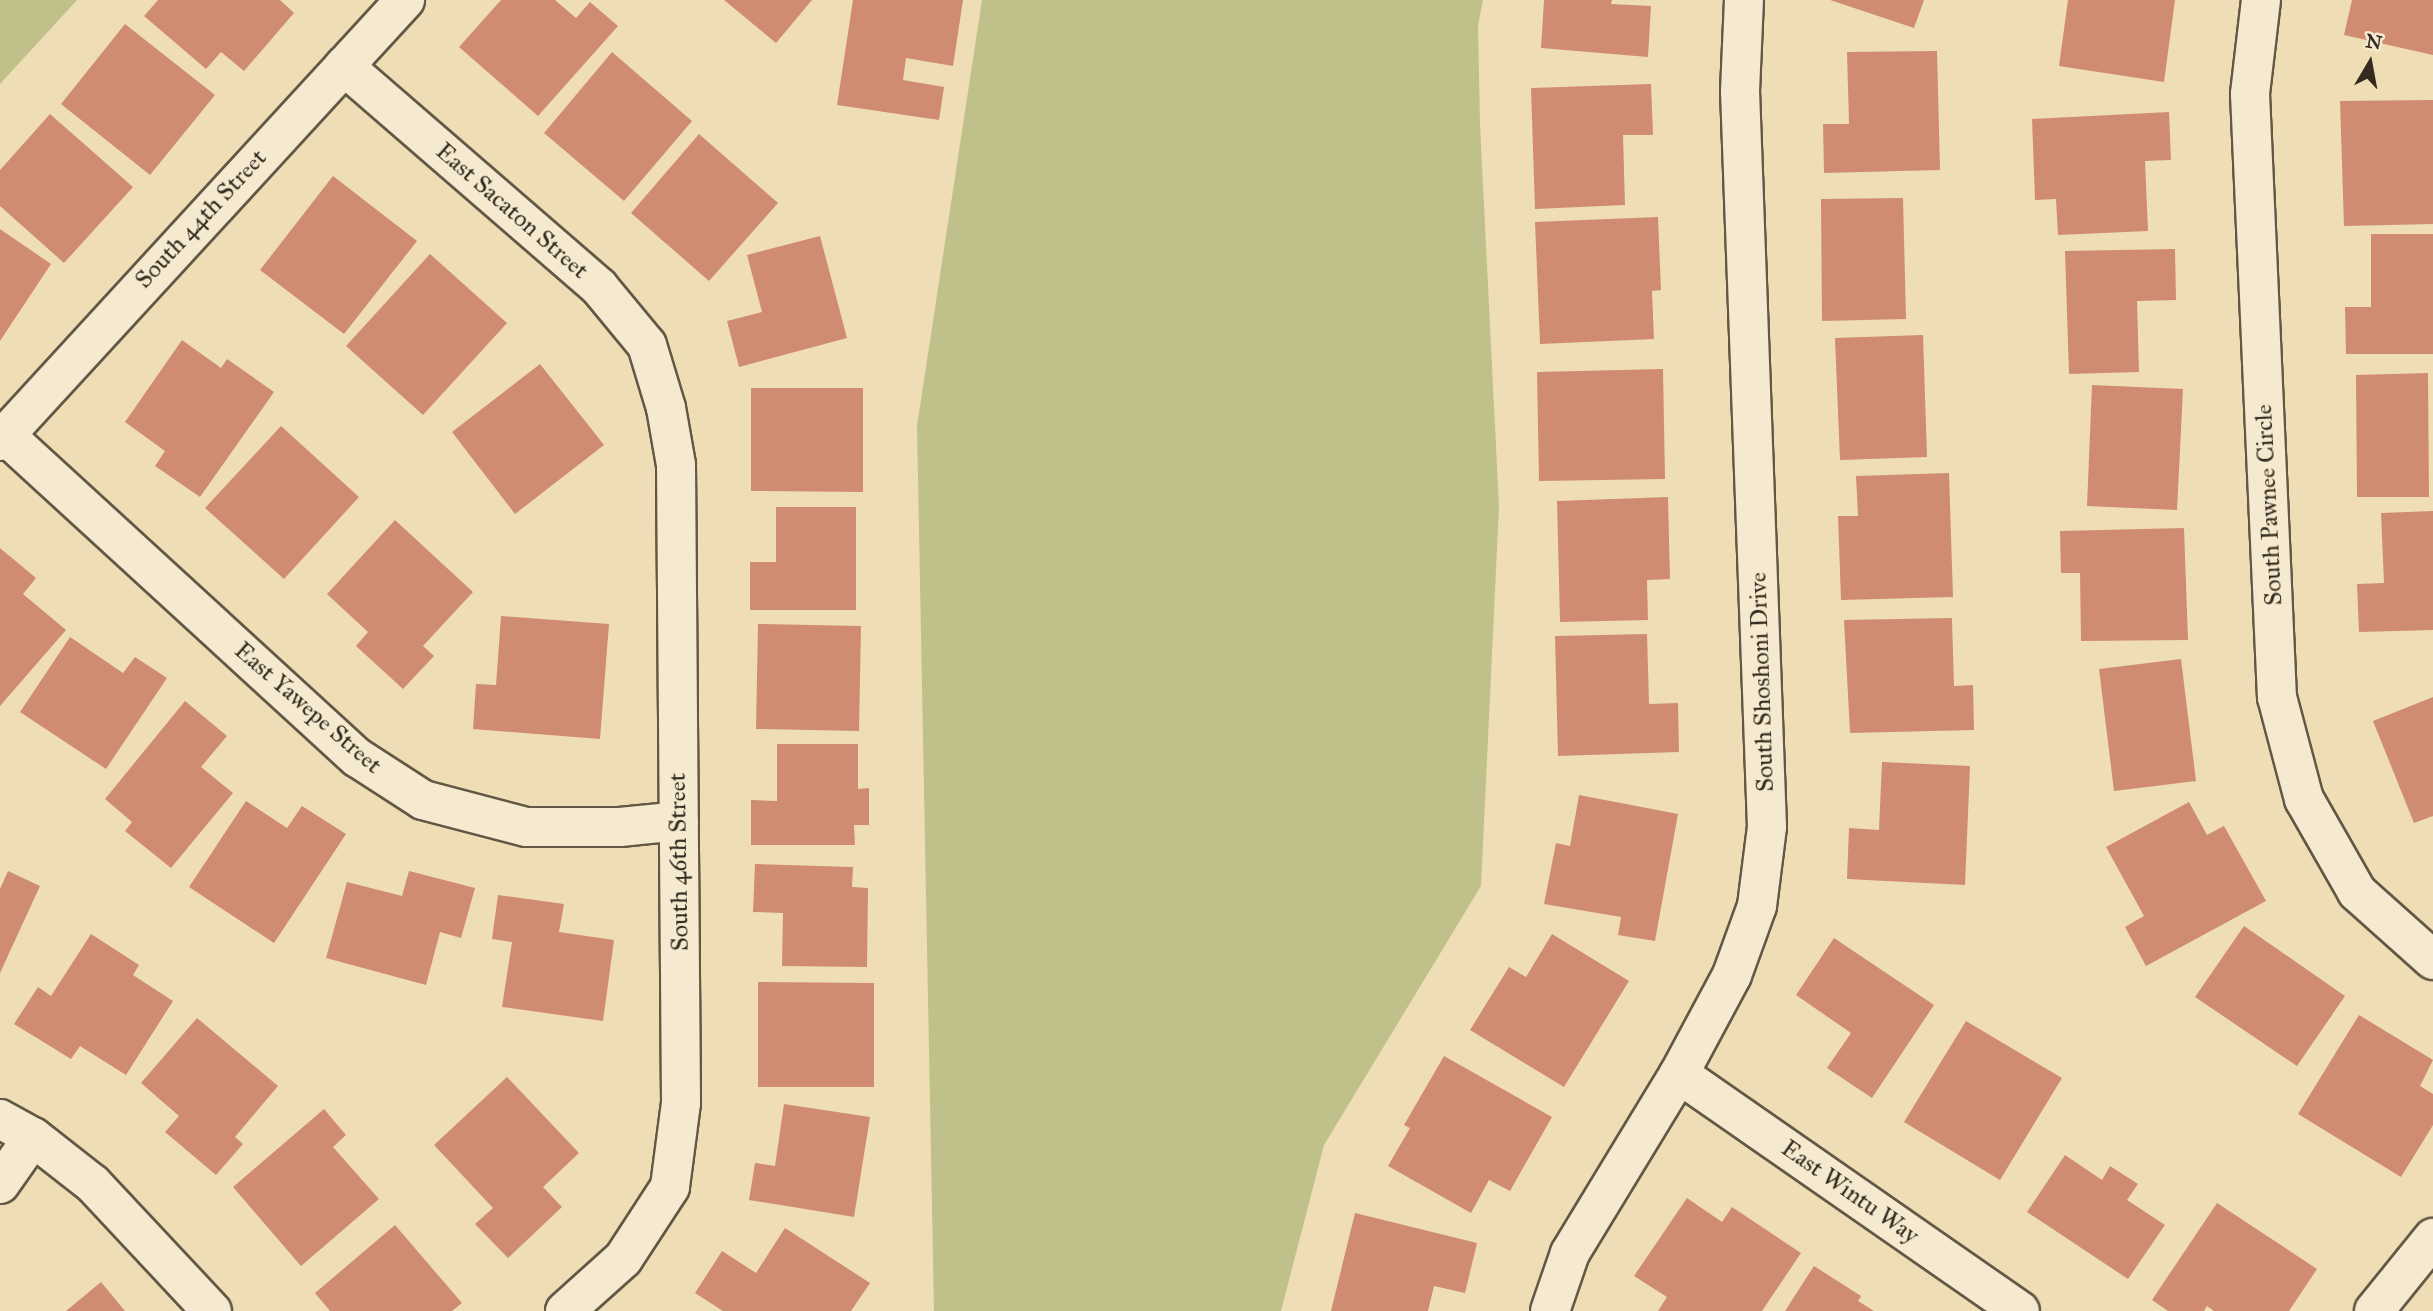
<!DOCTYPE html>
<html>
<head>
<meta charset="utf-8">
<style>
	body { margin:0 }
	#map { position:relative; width:2433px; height:1311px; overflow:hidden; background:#efdeb5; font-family:"IM FELL Great Primer",serif }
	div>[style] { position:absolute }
	.green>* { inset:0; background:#bfc08a }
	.building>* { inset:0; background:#cf8c71 }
	.roads { filter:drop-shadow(2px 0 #625845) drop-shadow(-2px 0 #625845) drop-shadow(0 2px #625845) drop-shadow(0 -2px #625845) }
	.street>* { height:38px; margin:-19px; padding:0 19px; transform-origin:19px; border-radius:19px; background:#f5eacf }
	span { translate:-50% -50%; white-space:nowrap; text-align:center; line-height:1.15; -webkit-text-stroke:5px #f5eacf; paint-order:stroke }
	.street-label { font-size:24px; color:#332b20 }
	.north { position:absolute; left:2335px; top:28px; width:70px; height:70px; -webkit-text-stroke:5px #f5eacf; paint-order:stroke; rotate:10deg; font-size:19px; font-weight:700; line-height:28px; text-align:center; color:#332b20 }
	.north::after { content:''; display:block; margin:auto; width:24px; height:32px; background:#332b20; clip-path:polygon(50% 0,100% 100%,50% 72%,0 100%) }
</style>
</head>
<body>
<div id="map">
	<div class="green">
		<i style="clip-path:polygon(0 0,77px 0,0 84px)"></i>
		<i style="clip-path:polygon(982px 0,1483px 0,1478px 25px,1480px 125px,1499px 506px,1481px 886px,1324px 1145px,1281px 1311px,934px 1311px,917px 426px)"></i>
	</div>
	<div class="building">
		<i style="clip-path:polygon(158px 0,280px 0,294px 13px,244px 71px,221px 52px,206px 69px,144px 16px)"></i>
		<i style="clip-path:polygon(501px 0,555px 0,576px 18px,590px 2px,618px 26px,538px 116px,459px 47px)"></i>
		<i style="clip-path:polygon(724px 0,812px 0,776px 43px)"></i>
		<i style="clip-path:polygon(853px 0,963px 0,953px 66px,906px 58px,903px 80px,944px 87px,939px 120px,837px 105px)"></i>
		<i style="clip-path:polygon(1544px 0,1612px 0,1611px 4px,1651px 6px,1648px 57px,1541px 48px)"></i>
		<i style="clip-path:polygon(1830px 0,1924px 0,1914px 28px)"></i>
		<i style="clip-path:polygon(2068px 0,2175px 0,2164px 82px,2059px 66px)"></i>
		<i style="clip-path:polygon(2352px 0,2433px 0,2433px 55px,2344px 35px)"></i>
		<i style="clip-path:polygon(125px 24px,215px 95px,150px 175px,61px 104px)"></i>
		<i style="clip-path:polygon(1937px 51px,1940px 170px,1824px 173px,1823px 124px,1849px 124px,1847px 52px)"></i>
		<i style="clip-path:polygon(612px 52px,692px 121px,624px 201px,544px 133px)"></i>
		<i style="clip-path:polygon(1651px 84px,1653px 135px,1623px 135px,1625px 205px,1535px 209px,1531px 88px)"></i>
		<i style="clip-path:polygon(2433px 100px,2433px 224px,2344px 226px,2340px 101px)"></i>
		<i style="clip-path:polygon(2169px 112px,2171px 160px,2145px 161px,2148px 231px,2058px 235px,2056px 199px,2035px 200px,2032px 119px)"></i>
		<i style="clip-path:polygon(50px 114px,133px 187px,64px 263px,0 206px,0 170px)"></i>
		<i style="clip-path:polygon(699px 134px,778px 203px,709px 281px,631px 213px)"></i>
		<i style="clip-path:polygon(333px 176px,417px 241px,344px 334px,260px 270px)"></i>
		<i style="clip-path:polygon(1903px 198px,1906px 319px,1822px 321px,1821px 199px)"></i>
		<i style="clip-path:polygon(1658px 217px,1661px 290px,1652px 291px,1654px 339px,1540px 344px,1535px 222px)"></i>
		<i style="clip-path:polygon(0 229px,51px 264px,0 341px)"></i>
		<i style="clip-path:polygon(2371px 234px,2433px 234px,2433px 354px,2346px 354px,2345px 307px,2371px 307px)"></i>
		<i style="clip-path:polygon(820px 236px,847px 338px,739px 367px,727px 321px,762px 312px,747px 255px)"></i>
		<i style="clip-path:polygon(2175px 249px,2176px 300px,2137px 301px,2139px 372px,2069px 374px,2065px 251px)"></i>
		<i style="clip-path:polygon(430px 254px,507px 323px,423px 415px,346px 346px)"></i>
		<i style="clip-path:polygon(1923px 335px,1927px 457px,1840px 460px,1835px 338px)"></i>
		<i style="clip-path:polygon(182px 340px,221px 368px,227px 359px,274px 392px,200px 497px,155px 466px,165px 451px,125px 422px)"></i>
		<i style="clip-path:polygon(540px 364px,604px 445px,515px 514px,452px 432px)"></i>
		<i style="clip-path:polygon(1663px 369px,1665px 479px,1539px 481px,1537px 372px)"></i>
		<i style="clip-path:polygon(2428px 373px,2429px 497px,2357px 497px,2356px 375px)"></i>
		<i style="clip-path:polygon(2092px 385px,2183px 389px,2177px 510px,2087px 506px)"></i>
		<i style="clip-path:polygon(751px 388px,863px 388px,863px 492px,751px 491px)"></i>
		<i style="clip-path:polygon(281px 426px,359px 497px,284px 579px,205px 508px)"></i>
		<i style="clip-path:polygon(1949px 473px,1953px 597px,1841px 600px,1838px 516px,1858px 516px,1856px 476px)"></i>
		<i style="clip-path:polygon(1668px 497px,1670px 579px,1647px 580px,1648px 620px,1560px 622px,1557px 501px)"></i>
		<i style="clip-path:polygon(776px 507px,856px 507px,856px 610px,750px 610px,750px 562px,776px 562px)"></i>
		<i style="clip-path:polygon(2433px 511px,2433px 630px,2359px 632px,2357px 584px,2384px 583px,2381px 513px)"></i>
		<i style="clip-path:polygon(395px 520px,473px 592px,423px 646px,434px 656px,403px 689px,356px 646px,368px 632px,327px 594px)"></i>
		<i style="clip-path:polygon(2184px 528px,2188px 640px,2081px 641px,2080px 573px,2061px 573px,2060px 531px)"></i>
		<i style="clip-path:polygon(0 548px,36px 578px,23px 594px,66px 630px,0 706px)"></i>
		<i style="clip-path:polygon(501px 616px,609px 624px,600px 739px,473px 729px,476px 684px,496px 685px)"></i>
		<i style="clip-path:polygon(1952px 618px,1954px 686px,1973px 685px,1974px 730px,1850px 733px,1844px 620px)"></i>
		<i style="clip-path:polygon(758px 624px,861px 626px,859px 731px,756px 729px)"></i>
		<i style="clip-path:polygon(1647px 634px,1649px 704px,1678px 703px,1679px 752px,1558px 756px,1555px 636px)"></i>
		<i style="clip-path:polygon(70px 637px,123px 673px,135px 657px,167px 678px,106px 769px,20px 712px)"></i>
		<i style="clip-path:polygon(2181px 659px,2196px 781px,2114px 791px,2099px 669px)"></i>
		<i style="clip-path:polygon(2433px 697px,2433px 816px,2414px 823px,2373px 721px)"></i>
		<i style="clip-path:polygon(185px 701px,227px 736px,201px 767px,233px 793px,171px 868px,125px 831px,132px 822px,105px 799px)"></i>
		<i style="clip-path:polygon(777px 744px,858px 744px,858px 789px,869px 788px,869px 825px,854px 825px,855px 845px,751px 845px,751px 800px,777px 801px)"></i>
		<i style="clip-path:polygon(1882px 762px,1970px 766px,1965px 885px,1847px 879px,1849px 828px,1879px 830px)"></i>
		<i style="clip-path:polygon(1579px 795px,1678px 814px,1655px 941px,1618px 935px,1621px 917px,1544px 904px,1556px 843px,1570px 846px)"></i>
		<i style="clip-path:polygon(246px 801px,287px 828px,302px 806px,346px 834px,274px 943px,189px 887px)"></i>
		<i style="clip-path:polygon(2189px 802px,2207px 835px,2224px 826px,2266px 901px,2146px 966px,2125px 927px,2144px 916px,2106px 847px)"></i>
		<i style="clip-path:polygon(755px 864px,853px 867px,852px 887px,868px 888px,867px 967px,782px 966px,783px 913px,753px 912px)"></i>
		<i style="clip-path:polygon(8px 871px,40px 886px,0 973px,0 889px)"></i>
		<i style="clip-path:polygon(409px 871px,475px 888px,461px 938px,440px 932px,426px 985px,326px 958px,347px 882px,402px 896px)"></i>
		<i style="clip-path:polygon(498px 895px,564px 904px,559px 932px,614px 940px,603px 1021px,502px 1007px,512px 942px,492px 939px)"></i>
		<i style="clip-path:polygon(2244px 926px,2345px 996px,2297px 1066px,2195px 997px)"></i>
		<i style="clip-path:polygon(91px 934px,139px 965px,133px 975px,173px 1001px,126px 1075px,80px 1046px,71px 1059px,14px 1024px,38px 987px,51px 996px)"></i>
		<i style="clip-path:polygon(1552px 934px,1629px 981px,1564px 1087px,1470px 1030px,1509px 967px,1526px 977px)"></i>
		<i style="clip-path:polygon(1834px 938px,1934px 1005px,1872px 1098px,1827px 1068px,1851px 1033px,1796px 995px)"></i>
		<i style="clip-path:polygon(758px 982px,874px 983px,874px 1087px,758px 1087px)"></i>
		<i style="clip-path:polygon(2359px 1015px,2433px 1060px,2420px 1086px,2433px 1094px,2433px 1125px,2401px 1177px,2298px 1114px)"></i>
		<i style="clip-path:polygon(197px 1018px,278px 1086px,235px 1137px,243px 1144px,216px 1175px,165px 1132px,179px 1116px,141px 1083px)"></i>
		<i style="clip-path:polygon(1966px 1021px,2062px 1078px,2000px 1180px,1904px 1122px)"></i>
		<i style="clip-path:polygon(1444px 1056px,1552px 1117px,1510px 1191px,1489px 1180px,1471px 1213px,1388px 1166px,1410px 1128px,1404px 1125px)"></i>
		<i style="clip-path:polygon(507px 1077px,579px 1153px,543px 1187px,562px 1207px,508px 1258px,475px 1224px,493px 1208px,434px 1145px)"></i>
		<i style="clip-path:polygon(784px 1104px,870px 1117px,854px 1217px,749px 1200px,755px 1163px,775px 1166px)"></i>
		<i style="clip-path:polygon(324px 1109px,346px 1135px,333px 1147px,379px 1199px,301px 1266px,233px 1187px)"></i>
		<i style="clip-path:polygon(2065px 1155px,2102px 1180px,2110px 1166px,2138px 1184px,2127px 1200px,2165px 1225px,2128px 1279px,2027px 1212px)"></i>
		<i style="clip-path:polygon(1687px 1198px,1722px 1222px,1732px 1207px,1801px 1253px,1762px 1311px,1658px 1311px,1667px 1297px,1634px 1276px)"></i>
		<i style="clip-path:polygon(2217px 1203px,2317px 1269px,2289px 1311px,2214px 1311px,2207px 1306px,2204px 1311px,2168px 1311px,2152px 1300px)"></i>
		<i style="clip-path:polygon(1355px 1213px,1477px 1243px,1465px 1293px,1434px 1286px,1428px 1311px,1331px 1311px)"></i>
		<i style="clip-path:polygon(395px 1225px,462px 1303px,452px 1311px,330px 1311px,315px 1293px)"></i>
		<i style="clip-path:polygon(785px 1228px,870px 1283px,851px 1311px,723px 1311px,695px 1293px,722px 1251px,756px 1273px)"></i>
		<i style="clip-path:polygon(1814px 1266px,1861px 1296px,1858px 1301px,1874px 1311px,1785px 1311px)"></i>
		<i style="clip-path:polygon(101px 1282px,125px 1311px,66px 1311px)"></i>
	</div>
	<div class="roads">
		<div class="street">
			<i style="left:2261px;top:0;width:95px;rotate:96.7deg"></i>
			<i style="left:2250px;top:94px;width:604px;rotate:87.44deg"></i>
			<i style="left:2277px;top:697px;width:106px;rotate:75.2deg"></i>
			<i style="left:2304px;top:799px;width:107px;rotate:60.3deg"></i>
			<i style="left:2357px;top:892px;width:102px;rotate:41.8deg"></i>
			<i style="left:344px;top:66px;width:337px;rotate:40.9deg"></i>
			<i style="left:599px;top:287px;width:75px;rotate:50.4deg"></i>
			<i style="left:647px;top:345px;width:66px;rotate:73.2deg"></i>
			<i style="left:666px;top:408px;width:58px;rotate:80deg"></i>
			<i style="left:676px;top:465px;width:638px;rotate:89.55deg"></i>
			<i style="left:681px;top:1103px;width:85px;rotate:97.5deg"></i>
			<i style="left:670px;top:1187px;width:86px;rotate:123.1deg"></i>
			<i style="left:623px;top:1259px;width:78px;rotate:138.1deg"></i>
			<i style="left:5px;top:435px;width:478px;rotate:42.5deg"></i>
			<i style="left:358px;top:758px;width:77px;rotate:32.9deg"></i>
			<i style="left:423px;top:800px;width:106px;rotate:14.7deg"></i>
			<i style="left:526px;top:827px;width:94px"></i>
			<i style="left:620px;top:827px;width:59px;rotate:-5.8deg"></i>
			<i style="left:0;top:441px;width:599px;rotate:-47.44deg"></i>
			<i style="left:1679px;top:1074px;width:415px;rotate:34.8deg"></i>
			<i style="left:0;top:1119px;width:38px;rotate:29deg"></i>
			<i style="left:33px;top:1137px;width:76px;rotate:38.1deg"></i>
			<i style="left:93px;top:1184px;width:174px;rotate:46.9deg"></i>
			<i style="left:0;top:1184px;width:57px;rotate:-54.9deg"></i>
			<i style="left:1550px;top:1311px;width:61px;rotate:-71deg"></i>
			<i style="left:1570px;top:1253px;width:210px;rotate:-58.7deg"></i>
			<i style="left:1679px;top:1074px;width:112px;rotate:-61.8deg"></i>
			<i style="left:1732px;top:975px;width:73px;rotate:-70.1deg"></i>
			<i style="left:1757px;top:906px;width:80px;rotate:-82.8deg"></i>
			<i style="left:1767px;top:827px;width:736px;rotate:-92.1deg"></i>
			<i style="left:1740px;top:91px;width:91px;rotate:-87.5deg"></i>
			<i style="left:2374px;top:1311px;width:94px;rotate:-51.1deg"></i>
		</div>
	</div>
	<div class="street-label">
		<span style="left:512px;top:211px;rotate:41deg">East Sacaton Street</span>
		<span style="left:201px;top:219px;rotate:-47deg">South 44th Street</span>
		<span style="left:2269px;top:505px;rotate:-93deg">South Pawnee Circle</span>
		<span style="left:1762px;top:682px;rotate:-92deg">South Shoshoni Drive</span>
		<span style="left:308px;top:708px;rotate:41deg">East Yawepe Street</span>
		<span style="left:679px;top:862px;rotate:-91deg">South 46th Street</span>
		<span style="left:1850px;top:1192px;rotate:35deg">East Wintu Way</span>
	</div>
	<div class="north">N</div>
</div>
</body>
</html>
